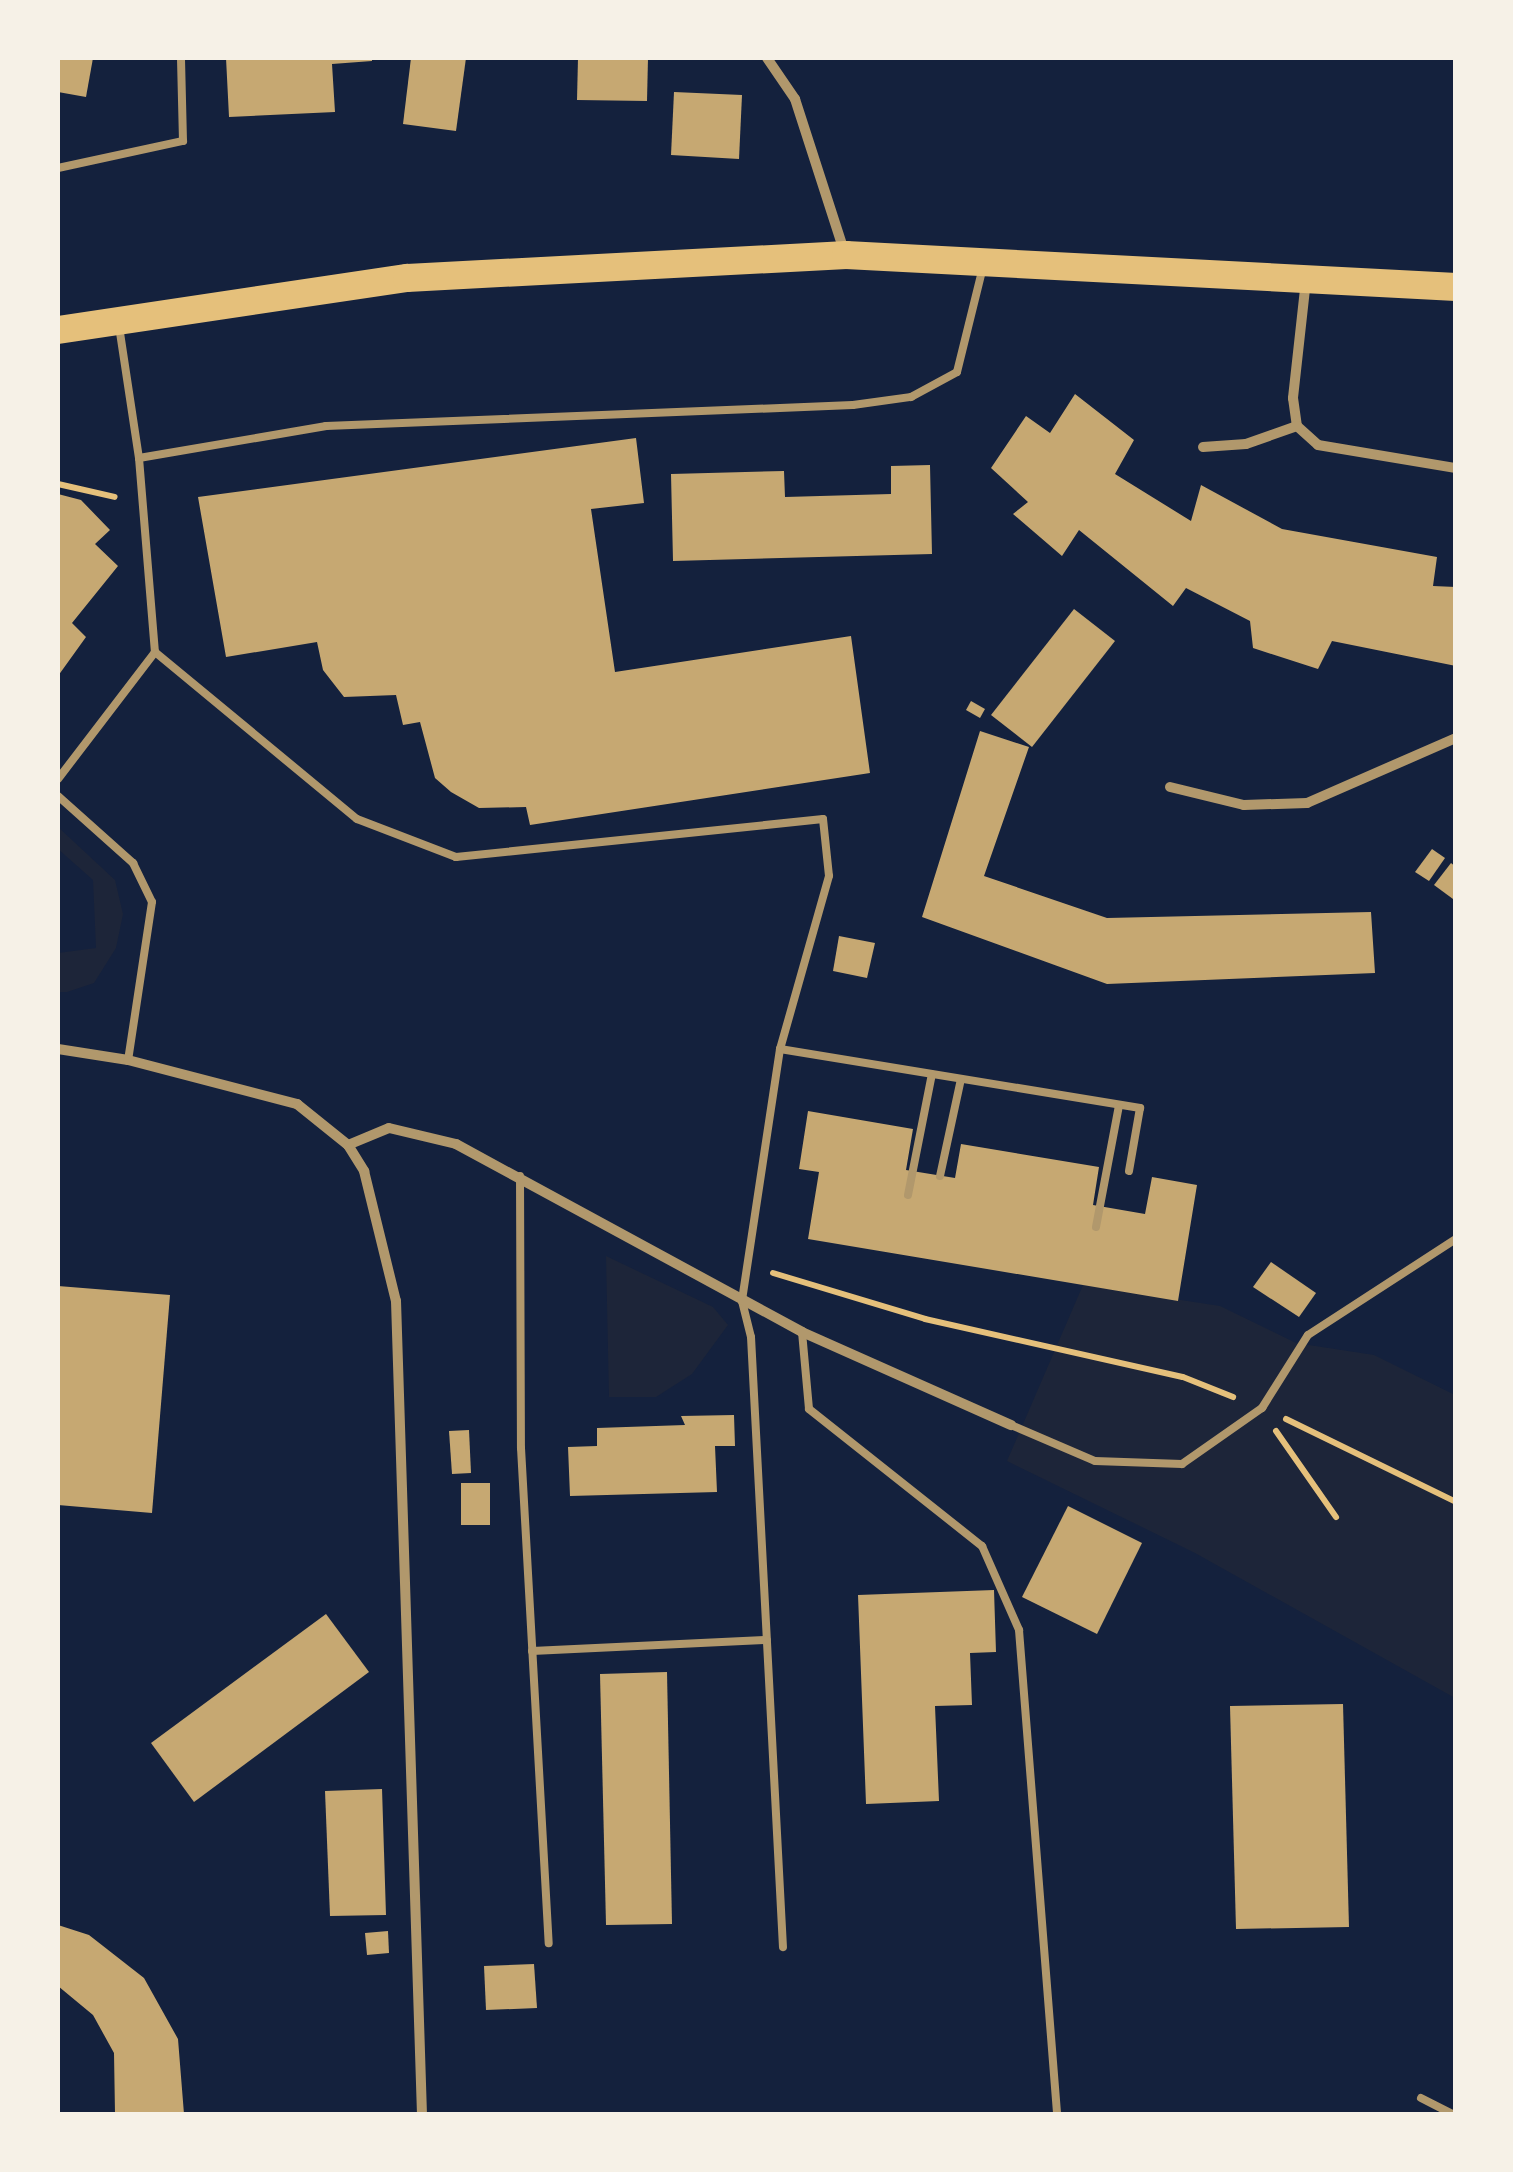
<!DOCTYPE html>
<html>
<head>
<meta charset="utf-8">
<style>
	body { margin:0 }
	#map { position:relative; width:1513px; height:2172px; overflow:hidden; background:#14213d; font-family:"Work Sans",sans-serif }
	div>[style] { position:absolute }
	.green>* { inset:0; background:#1d2539 }
	.building>* { inset:0; background:#c6a872 }
	.path>* { height:6px; margin:-3px; padding:0 3px; transform-origin:3px; border-radius:3px; background:#e5c07b }
	.service>* { height:8px; margin:-4px; padding:0 4px; transform-origin:4px; border-radius:4px; background:#b1986c }
	.minor>* { height:10px; margin:-5px; padding:0 5px; transform-origin:5px; border-radius:5px; background:#b1986c }
	.trunk>* { height:28px; margin:-14px; padding:0 14px; transform-origin:14px; border-radius:14px; background:#e5c07b }
	span { translate:-50% -50%; white-space:nowrap; text-align:center; line-height:1.15; -webkit-text-stroke:8px #f6f1e7; paint-order:stroke }
	.frame { position:absolute; inset:0; border:60px solid #f6f1e7; pointer-events:none }
</style>
</head>
<body>
<div id="map">
	<div class="green">
		<i style="clip-path:polygon(58px 827px,115px 880px,123px 914px,116px 948px,94px 983px,67px 992px,58px 992px,58px 953px,96px 948px,93px 880px,58px 849px)"></i>
		<i style="clip-path:polygon(606px 1256px,713px 1307px,728px 1325px,692px 1374px,656px 1397px,609px 1397px)"></i>
		<i style="clip-path:polygon(1083px 1285px,1220px 1306px,1296px 1343px,1374px 1355px,1455px 1395px,1455px 1698px,1195px 1553px,1007px 1461px)"></i>
	</div>
	<div class="building">
		<i style="clip-path:polygon(58px 58px,93px 58px,86px 97px,58px 92px)"></i>
		<i style="clip-path:polygon(226px 58px,372px 58px,372px 61px,332px 64px,335px 112px,229px 117px)"></i>
		<i style="clip-path:polygon(411px 58px,466px 58px,456px 131px,403px 124px)"></i>
		<i style="clip-path:polygon(578px 58px,648px 58px,647px 101px,577px 100px)"></i>
		<i style="clip-path:polygon(674px 92px,742px 95px,739px 159px,671px 155px)"></i>
		<i style="clip-path:polygon(1075px 394px,1134px 440px,1115px 474px,1191px 521px,1201px 485px,1282px 529px,1437px 557px,1433px 586px,1456px 587px,1456px 666px,1332px 641px,1318px 669px,1253px 648px,1250px 621px,1186px 588px,1173px 606px,1079px 530px,1062px 556px,1013px 514px,1028px 502px,991px 468px,1026px 416px,1050px 433px)"></i>
		<i style="clip-path:polygon(636px 438px,644px 503px,591px 509px,615px 672px,851px 636px,870px 773px,530px 825px,526px 807px,479px 808px,451px 792px,435px 778px,420px 722px,403px 725px,396px 695px,344px 697px,323px 670px,317px 642px,226px 657px,198px 497px)"></i>
		<i style="clip-path:polygon(930px 465px,932px 554px,673px 561px,671px 474px,784px 471px,785px 497px,891px 494px,891px 466px)"></i>
		<i style="clip-path:polygon(58px 494px,81px 500px,110px 530px,95px 544px,118px 566px,72px 623px,86px 637px,58px 676px)"></i>
		<i style="clip-path:polygon(1074px 609px,1115px 641px,1032px 747px,991px 715px)"></i>
		<i style="clip-path:polygon(971px 701px,985px 709px,980px 718px,966px 710px)"></i>
		<i style="clip-path:polygon(980px 731px,1029px 747px,984px 876px,1107px 918px,1371px 912px,1375px 973px,1107px 984px,922px 917px)"></i>
		<i style="clip-path:polygon(1432px 849px,1445px 858px,1429px 881px,1415px 872px)"></i>
		<i style="clip-path:polygon(1451px 863px,1456px 867px,1453px 899px,1434px 885px)"></i>
		<i style="clip-path:polygon(839px 936px,875px 943px,867px 978px,833px 971px)"></i>
		<i style="clip-path:polygon(808px 1111px,913px 1129px,906px 1170px,955px 1178px,961px 1144px,1099px 1167px,1093px 1205px,1145px 1214px,1152px 1177px,1197px 1185px,1178px 1301px,808px 1239px,819px 1172px,799px 1169px)"></i>
		<i style="clip-path:polygon(1271px 1262px,1316px 1293px,1299px 1317px,1253px 1287px)"></i>
		<i style="clip-path:polygon(58px 1286px,170px 1295px,152px 1513px,58px 1505px)"></i>
		<i style="clip-path:polygon(734px 1415px,735px 1446px,715px 1446px,717px 1492px,570px 1496px,568px 1447px,597px 1446px,597px 1428px,685px 1425px,681px 1416px)"></i>
		<i style="clip-path:polygon(469px 1430px,471px 1473px,452px 1474px,449px 1431px)"></i>
		<i style="clip-path:polygon(461px 1483px,490px 1483px,490px 1525px,461px 1525px)"></i>
		<i style="clip-path:polygon(1068px 1506px,1142px 1543px,1097px 1634px,1022px 1597px)"></i>
		<i style="clip-path:polygon(994px 1590px,996px 1652px,970px 1653px,972px 1705px,935px 1706px,939px 1801px,866px 1804px,858px 1595px)"></i>
		<i style="clip-path:polygon(326px 1614px,369px 1672px,194px 1802px,151px 1743px)"></i>
		<i style="clip-path:polygon(667px 1672px,672px 1924px,606px 1925px,600px 1674px)"></i>
		<i style="clip-path:polygon(1343px 1704px,1349px 1927px,1236px 1929px,1230px 1706px)"></i>
		<i style="clip-path:polygon(382px 1789px,386px 1915px,330px 1916px,325px 1791px)"></i>
		<i style="clip-path:polygon(58px 1925px,89px 1935px,144px 1978px,178px 2039px,184px 2114px,115px 2114px,114px 2053px,93px 2015px,58px 1986px)"></i>
		<i style="clip-path:polygon(388px 1931px,389px 1953px,367px 1955px,365px 1933px)"></i>
		<i style="clip-path:polygon(534px 1964px,537px 2008px,486px 2010px,484px 1966px)"></i>
	</div>
	<div class="path">
		<i style="left:58px;top:484px;width:58px;rotate:12.8deg"></i>
		<i style="left:773px;top:1273px;width:159px;rotate:16.8deg"></i>
		<i style="left:925px;top:1319px;width:264px;rotate:12.7deg"></i>
		<i style="left:1183px;top:1377px;width:54px;rotate:21.8deg"></i>
		<i style="left:1286px;top:1419px;width:189px;rotate:26deg"></i>
		<i style="left:1276px;top:1431px;width:105px;rotate:55.1deg"></i>
	</div>
	<div class="service">
		<i style="left:58px;top:168px;width:128px;rotate:-12.2deg"></i>
		<i style="left:183px;top:141px;width:83px;rotate:-91.4deg"></i>
		<i style="left:119px;top:326px;width:134px;rotate:81.4deg"></i>
		<i style="left:139px;top:458px;width:195px;rotate:85.3deg"></i>
		<i style="left:155px;top:652px;width:262px;rotate:39.6deg"></i>
		<i style="left:357px;top:819px;width:106px;rotate:21deg"></i>
		<i style="left:456px;top:857px;width:369px;rotate:-5.9deg"></i>
		<i style="left:823px;top:819px;width:57px;rotate:84deg"></i>
		<i style="left:829px;top:876px;width:180px;rotate:105.8deg"></i>
		<i style="left:780px;top:1049px;width:255px;rotate:98.6deg"></i>
		<i style="left:742px;top:1301px;width:37px;rotate:76deg"></i>
		<i style="left:751px;top:1337px;width:611px;rotate:87deg"></i>
		<i style="left:139px;top:458px;width:190px;rotate:-9.7deg"></i>
		<i style="left:326px;top:426px;width:527px;rotate:-2.28deg"></i>
		<i style="left:853px;top:405px;width:59px;rotate:-7.9deg"></i>
		<i style="left:911px;top:397px;width:52px;rotate:-28.5deg"></i>
		<i style="left:957px;top:372px;width:108px;rotate:-76.1deg"></i>
		<i style="left:58px;top:779px;width:160px;rotate:-52.6deg"></i>
		<i style="left:58px;top:796px;width:101px;rotate:41.8deg"></i>
		<i style="left:133px;top:863px;width:43px;rotate:64deg"></i>
		<i style="left:152px;top:902px;width:160px;rotate:98.6deg"></i>
		<i style="left:780px;top:1049px;width:365px;rotate:9.3deg"></i>
		<i style="left:1140px;top:1108px;width:64px;rotate:99.9deg"></i>
		<i style="left:520px;top:1176px;width:272px;rotate:89.8deg"></i>
		<i style="left:521px;top:1448px;width:496px;rotate:86.8deg"></i>
		<i style="left:940px;top:1176px;width:99px;rotate:-77.8deg"></i>
		<i style="left:908px;top:1195px;width:123px;rotate:-78.8deg"></i>
		<i style="left:1096px;top:1227px;width:124px;rotate:-79.3deg"></i>
		<i style="left:802px;top:1332px;width:77px;rotate:84.8deg"></i>
		<i style="left:809px;top:1409px;width:221px;rotate:38.4deg"></i>
		<i style="left:982px;top:1546px;width:92px;rotate:66.2deg"></i>
		<i style="left:1019px;top:1630px;width:485px;rotate:85.5deg"></i>
		<i style="left:1011px;top:1425px;width:91px;rotate:23.2deg"></i>
		<i style="left:1095px;top:1461px;width:87px;rotate:2deg"></i>
		<i style="left:1182px;top:1464px;width:98px;rotate:-35deg"></i>
		<i style="left:1262px;top:1408px;width:86px;rotate:-57.8deg"></i>
		<i style="left:1308px;top:1335px;width:176px;rotate:-33deg"></i>
		<i style="left:532px;top:1651px;width:235px;rotate:-2.7deg"></i>
		<i style="left:1421px;top:2098px;width:36px;rotate:27deg"></i>
	</div>
	<div class="minor">
		<i style="left:767px;top:58px;width:50px;rotate:55.7deg"></i>
		<i style="left:795px;top:99px;width:163px;rotate:72.1deg"></i>
		<i style="left:1306px;top:280px;width:119px;rotate:96.3deg"></i>
		<i style="left:1293px;top:398px;width:28px;rotate:82deg"></i>
		<i style="left:1297px;top:426px;width:28px;rotate:42deg"></i>
		<i style="left:1318px;top:445px;width:140px;rotate:9.5deg"></i>
		<i style="left:1203px;top:447px;width:43px;rotate:-4deg"></i>
		<i style="left:1246px;top:444px;width:54px;rotate:-19.4deg"></i>
		<i style="left:1170px;top:787px;width:76px;rotate:13.7deg"></i>
		<i style="left:1244px;top:805px;width:63px;rotate:-1.8deg"></i>
		<i style="left:1307px;top:803px;width:163px;rotate:-23.6deg"></i>
		<i style="left:58px;top:1049px;width:71px;rotate:8.9deg"></i>
		<i style="left:128px;top:1060px;width:175px;rotate:14.6deg"></i>
		<i style="left:297px;top:1104px;width:65px;rotate:38.8deg"></i>
		<i style="left:348px;top:1145px;width:31px;rotate:58deg"></i>
		<i style="left:364px;top:1171px;width:134px;rotate:76.2deg"></i>
		<i style="left:396px;top:1301px;width:813px;rotate:88.17deg"></i>
		<i style="left:348px;top:1145px;width:44px;rotate:-22.5deg"></i>
		<i style="left:389px;top:1128px;width:69px;rotate:13.4deg"></i>
		<i style="left:456px;top:1144px;width:394px;rotate:28.5deg"></i>
		<i style="left:802px;top:1332px;width:229px;rotate:24deg"></i>
	</div>
	<div class="trunk">
		<i style="left:58px;top:330px;width:353px;rotate:-8.5deg"></i>
		<i style="left:407px;top:278px;width:440px;rotate:-3deg"></i>
		<i style="left:846px;top:255px;width:611px;rotate:3deg"></i>
	</div>
	<div class="frame"></div>
</div>
</body>
</html>
